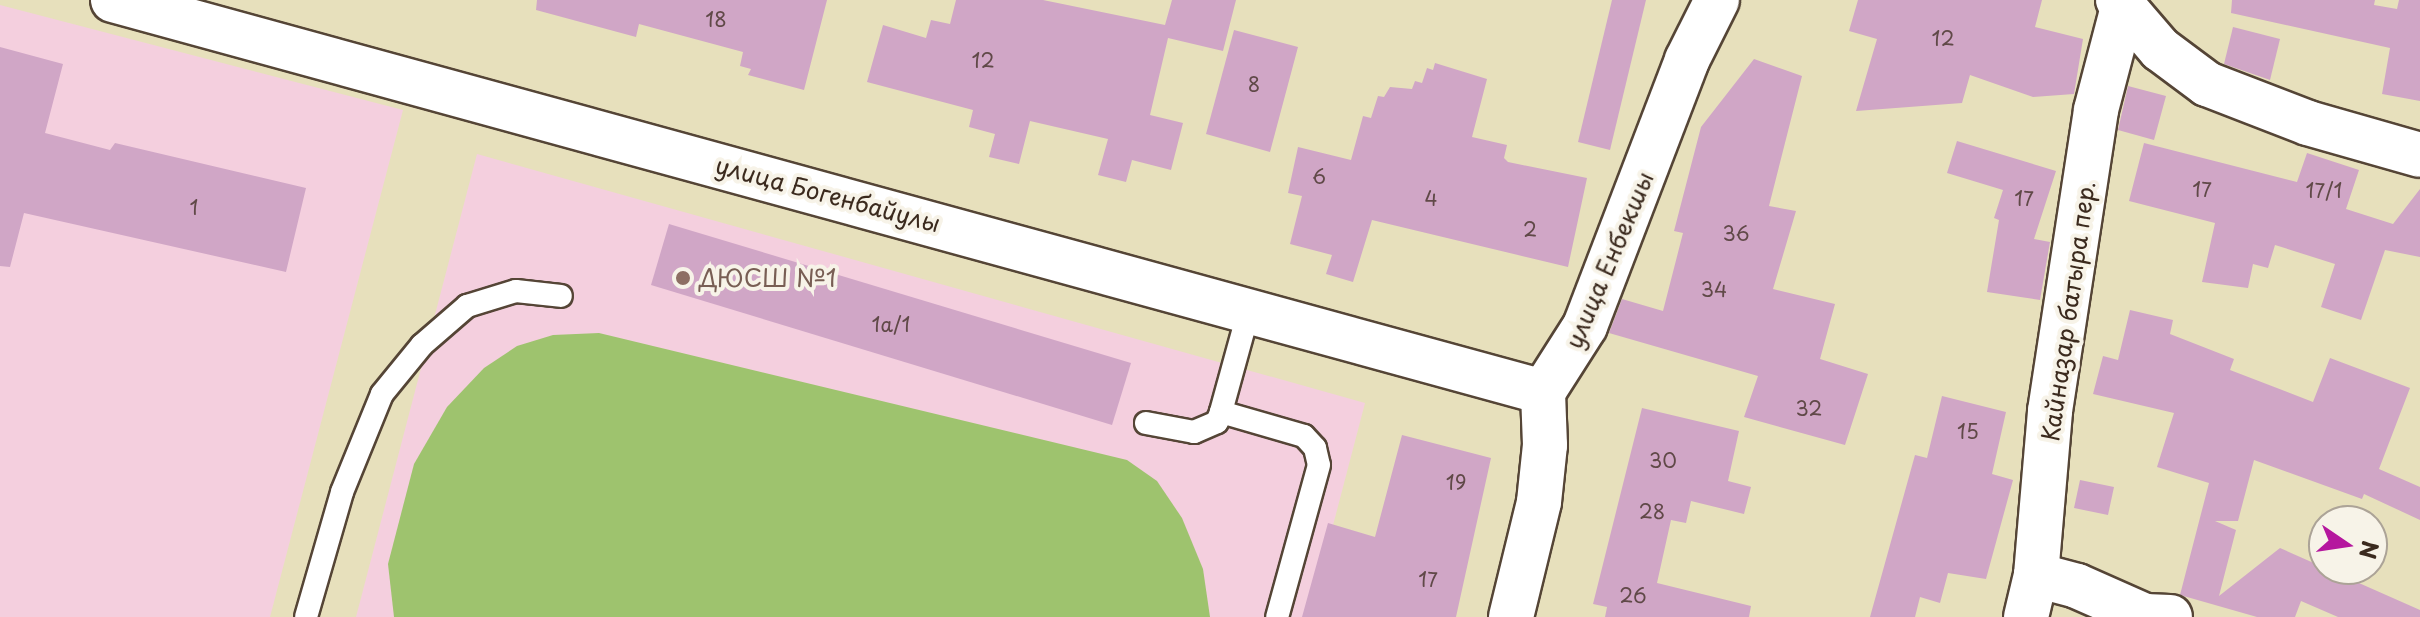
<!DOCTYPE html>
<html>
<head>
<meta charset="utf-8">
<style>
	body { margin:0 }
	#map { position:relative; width:2420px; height:617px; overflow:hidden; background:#e7e0bc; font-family:"Playpen Sans",sans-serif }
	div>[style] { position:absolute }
	.built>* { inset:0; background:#f4cfde }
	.green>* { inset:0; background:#9ec36e }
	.building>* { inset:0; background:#d0a6c6 }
	.roads { filter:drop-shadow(2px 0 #554536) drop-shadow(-2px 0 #554536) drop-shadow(0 2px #554536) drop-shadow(0 -2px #554536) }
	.service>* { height:22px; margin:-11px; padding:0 11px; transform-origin:11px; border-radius:11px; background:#fff }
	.minor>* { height:44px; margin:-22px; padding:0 22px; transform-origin:22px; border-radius:22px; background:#fff }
	.dots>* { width:22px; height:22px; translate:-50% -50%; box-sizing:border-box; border:4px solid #f7f3e8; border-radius:50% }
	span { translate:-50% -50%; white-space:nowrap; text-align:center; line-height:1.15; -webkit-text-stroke:8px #f7f3e8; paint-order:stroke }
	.number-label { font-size:20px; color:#604948 }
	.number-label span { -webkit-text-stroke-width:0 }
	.street-label { font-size:24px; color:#3b2a1e }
	.education-label { font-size:24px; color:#785e54 }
	.left { translate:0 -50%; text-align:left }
	.north { position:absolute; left:2308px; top:505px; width:80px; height:80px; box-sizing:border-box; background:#f7f3e8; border:2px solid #aca397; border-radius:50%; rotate:103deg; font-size:22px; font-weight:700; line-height:32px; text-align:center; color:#3b2a1e }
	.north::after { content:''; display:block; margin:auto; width:28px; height:36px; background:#b5179e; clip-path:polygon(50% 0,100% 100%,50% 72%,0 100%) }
</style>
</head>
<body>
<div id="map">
	<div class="built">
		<i style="clip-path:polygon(0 5px,403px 110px,270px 617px,0 617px)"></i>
		<i style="clip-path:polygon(477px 154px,1365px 403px,1309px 617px,356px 617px)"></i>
	</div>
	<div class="green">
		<i style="clip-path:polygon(599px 333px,1127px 460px,1157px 481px,1182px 518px,1203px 569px,1210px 617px,394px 617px,388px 564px,414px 464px,447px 407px,484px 368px,517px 346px,553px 335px)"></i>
	</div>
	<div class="building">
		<i style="clip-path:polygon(537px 0,827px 0,804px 90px,748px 75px,751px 69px,740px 66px,743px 52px,639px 24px,636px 37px,536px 10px)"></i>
		<i style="clip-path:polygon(956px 0,1043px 0,1165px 25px,1172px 0,1236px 0,1223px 51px,1168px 38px,1150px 115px,1183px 123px,1171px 170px,1132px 160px,1126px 182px,1098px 175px,1108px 139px,1030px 121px,1019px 164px,989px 157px,995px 134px,969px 127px,973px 110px,867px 82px,883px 25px,926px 38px,931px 20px,950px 24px)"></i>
		<i style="clip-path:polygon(1612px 0,1646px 0,1610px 150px,1578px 142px)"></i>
		<i style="clip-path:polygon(1858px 0,2042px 0,2035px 27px,2083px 39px,2074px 94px,2033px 97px,1970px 75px,1962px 103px,1856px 111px,1877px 39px,1849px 31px)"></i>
		<i style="clip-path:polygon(2232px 0,2375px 0,2374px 5px,2397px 9px,2399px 0,2420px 0,2420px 101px,2382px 94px,2390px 48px,2231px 13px)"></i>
		<i style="clip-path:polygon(2233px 27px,2280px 39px,2270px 80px,2224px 64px)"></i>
		<i style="clip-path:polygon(1234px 30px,1298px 47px,1270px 152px,1206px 134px)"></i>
		<i style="clip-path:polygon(0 47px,63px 64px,45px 133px,110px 150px,115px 143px,306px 188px,286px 272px,24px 213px,10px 267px,0 266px)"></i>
		<i style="clip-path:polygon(1754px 59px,1802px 76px,1769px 206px,1796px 211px,1773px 289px,1835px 304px,1820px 359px,1868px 374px,1845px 445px,1744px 417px,1758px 376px,1609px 333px,1622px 299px,1663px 311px,1683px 233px,1674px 231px,1701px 127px)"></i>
		<i style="clip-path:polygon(1435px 63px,1487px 79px,1472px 137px,1507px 145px,1504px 158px,1508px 162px,1587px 178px,1568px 267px,1372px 220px,1353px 282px,1326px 274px,1332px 255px,1290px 244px,1302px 196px,1288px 193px,1298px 147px,1351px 160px,1363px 116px,1371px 118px,1378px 96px,1384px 97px,1390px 87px,1412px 89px,1415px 81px,1422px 83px,1427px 68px,1433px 70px)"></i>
		<i style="clip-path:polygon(2128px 86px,2166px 96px,2154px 140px,2118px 130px)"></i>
		<i style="clip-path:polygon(1957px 141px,2056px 171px,2034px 239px,2050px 242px,2040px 300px,1987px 292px,1999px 220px,1994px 218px,2003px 190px,1947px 173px)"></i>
		<i style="clip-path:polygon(2144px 143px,2297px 182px,2307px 153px,2359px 170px,2346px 209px,2393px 224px,2420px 189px,2420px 257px,2385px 250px,2361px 320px,2321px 307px,2335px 264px,2275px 245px,2268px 268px,2253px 264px,2248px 288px,2202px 282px,2215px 223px,2129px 201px)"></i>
		<i style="clip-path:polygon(669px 224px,1131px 363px,1112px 425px,651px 285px)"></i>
		<i style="clip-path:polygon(2130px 310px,2173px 320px,2170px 334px,2234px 359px,2230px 370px,2313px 402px,2330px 358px,2410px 388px,2379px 469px,2420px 487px,2420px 520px,2364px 494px,2362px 499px,2254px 460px,2238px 521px,2215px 521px,2236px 530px,2219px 596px,2280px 548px,2420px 610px,2420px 617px,2338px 617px,2301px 601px,2295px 617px,2257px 617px,2180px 595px,2209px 483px,2157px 467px,2174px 413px,2093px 394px,2103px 356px,2118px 360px)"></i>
		<i style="clip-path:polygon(1942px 396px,2006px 412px,1992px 474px,2013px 480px,1986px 579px,1948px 573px,1940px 603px,1920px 597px,1915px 617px,1870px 617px,1915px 455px,1927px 458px)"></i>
		<i style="clip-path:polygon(1642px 408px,1739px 431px,1728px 481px,1751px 487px,1744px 514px,1691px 501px,1686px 523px,1671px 520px,1657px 583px,1751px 606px,1749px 617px,1605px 617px,1607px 607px,1593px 604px)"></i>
		<i style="clip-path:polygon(1402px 435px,1491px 458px,1456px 617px,1302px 617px,1328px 523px,1375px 537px)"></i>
		<i style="clip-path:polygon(2080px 480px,2114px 487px,2108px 515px,2074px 508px)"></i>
	</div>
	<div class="roads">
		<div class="service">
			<i style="left:1249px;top:310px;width:106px;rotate:105.4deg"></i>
			<i style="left:1221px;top:412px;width:86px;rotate:16.1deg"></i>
			<i style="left:1304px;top:436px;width:16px;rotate:47deg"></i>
			<i style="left:1315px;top:448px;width:17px;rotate:77deg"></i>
			<i style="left:1319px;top:465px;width:158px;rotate:105.4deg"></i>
			<i style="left:1146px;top:423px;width:49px;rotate:10.6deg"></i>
			<i style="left:1194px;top:432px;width:25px;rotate:-23deg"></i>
			<i style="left:1217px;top:422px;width:11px;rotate:-68deg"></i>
			<i style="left:306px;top:617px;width:130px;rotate:-73.9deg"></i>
			<i style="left:342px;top:492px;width:106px;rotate:-67.8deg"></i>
			<i style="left:382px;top:394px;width:63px;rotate:-50.8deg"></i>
			<i style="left:422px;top:345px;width:60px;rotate:-40.9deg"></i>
			<i style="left:467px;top:306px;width:51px;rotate:-17deg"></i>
			<i style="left:516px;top:291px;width:45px;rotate:6.3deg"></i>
		</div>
		<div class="minor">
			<i style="left:113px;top:0;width:1483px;rotate:15.33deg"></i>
			<i style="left:2118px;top:0;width:65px;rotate:49.4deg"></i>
			<i style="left:2160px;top:49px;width:59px;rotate:36.7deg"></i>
			<i style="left:2207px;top:84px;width:108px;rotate:21.1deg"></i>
			<i style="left:2308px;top:123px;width:116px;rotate:15.9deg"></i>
			<i style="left:2036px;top:575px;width:42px;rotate:15deg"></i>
			<i style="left:2077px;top:586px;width:74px;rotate:23.8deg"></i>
			<i style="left:2145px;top:616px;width:25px;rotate:2deg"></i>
			<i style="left:1511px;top:617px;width:118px;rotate:-76.3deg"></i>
			<i style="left:1539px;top:502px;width:57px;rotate:-84deg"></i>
			<i style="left:1545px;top:445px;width:53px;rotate:-92.2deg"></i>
			<i style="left:1543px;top:392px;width:78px;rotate:-57.5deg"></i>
			<i style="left:1585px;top:326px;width:285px;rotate:-69deg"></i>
			<i style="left:1687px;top:60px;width:67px;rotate:-63.4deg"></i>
			<i style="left:2026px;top:617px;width:43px;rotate:-76.6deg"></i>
			<i style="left:2036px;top:575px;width:165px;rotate:-85.1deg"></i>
			<i style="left:2050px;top:411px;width:304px;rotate:-81.3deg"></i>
			<i style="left:2096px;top:110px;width:106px;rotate:-75.3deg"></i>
		</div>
	</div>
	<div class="dots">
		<i style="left:683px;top:278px;background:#8d6e63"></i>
	</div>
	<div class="number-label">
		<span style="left:716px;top:19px">18</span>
		<span style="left:1943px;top:38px">12</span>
		<span style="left:983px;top:60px">12</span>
		<span style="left:1254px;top:84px">8</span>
		<span style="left:1319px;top:176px">6</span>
		<span style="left:2202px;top:189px">17</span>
		<span style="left:2324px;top:190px">17/1</span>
		<span style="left:1431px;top:198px">4</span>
		<span style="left:2024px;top:198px">17</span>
		<span style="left:194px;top:207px">1</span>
		<span style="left:1530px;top:229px">2</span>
		<span style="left:1736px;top:233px">36</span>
		<span style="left:1714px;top:289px">34</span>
		<span style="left:891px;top:324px">1а/1</span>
		<span style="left:1809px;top:408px">32</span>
		<span style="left:1968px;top:431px">15</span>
		<span style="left:1663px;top:460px">30</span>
		<span style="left:1456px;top:482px">19</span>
		<span style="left:1652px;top:511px">28</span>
		<span style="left:1428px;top:579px">17</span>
		<span style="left:1633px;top:595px">26</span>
	</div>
	<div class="street-label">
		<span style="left:828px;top:194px;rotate:15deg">улица Богенбайулы</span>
		<span style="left:1609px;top:260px;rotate:-67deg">улица Енбекшы</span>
		<span style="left:2068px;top:311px;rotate:-82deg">Кайназар батыра пер.</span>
	</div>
	<div class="education-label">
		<span class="left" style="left:699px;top:278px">ДЮСШ №1</span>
	</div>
	<div class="north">N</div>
</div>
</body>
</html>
